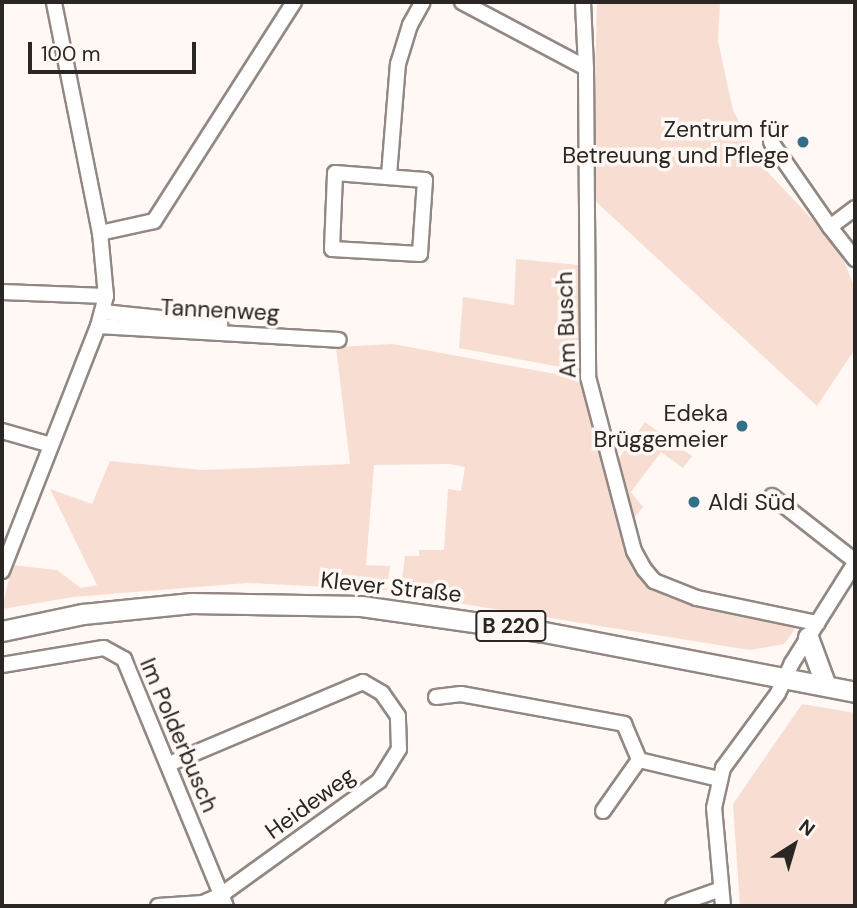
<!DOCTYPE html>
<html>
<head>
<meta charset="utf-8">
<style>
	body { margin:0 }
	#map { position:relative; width:857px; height:908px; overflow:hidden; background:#fff8f5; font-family:"DM Sans",sans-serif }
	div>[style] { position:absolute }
	.green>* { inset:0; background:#f8ded2 }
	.roads { filter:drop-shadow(2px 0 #928883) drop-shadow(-2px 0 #928883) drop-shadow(0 2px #928883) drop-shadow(0 -2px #928883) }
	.minor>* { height:14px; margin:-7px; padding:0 7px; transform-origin:7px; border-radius:7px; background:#fff }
	.major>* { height:19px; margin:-9.5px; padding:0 9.5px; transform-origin:9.5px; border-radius:9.5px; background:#fff }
	.dots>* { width:19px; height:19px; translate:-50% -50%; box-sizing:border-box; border:4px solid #fff8f5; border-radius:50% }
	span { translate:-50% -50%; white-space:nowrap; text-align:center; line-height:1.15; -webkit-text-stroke:7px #fff8f5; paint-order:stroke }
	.shield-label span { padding:2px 5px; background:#fff8f5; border:2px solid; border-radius:5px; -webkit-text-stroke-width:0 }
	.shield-label { font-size:21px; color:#2a2624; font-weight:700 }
	.poi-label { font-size:23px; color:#2a2624 }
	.right { translate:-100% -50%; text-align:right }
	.left { translate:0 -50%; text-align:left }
	.street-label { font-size:23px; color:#2a2624 }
	.frame { position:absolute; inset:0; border:4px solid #2a2624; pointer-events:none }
	.north { position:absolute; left:759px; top:810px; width:70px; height:70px; -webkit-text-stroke:5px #fff8f5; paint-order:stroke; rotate:37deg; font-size:19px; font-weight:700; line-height:28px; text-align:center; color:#2a2624 }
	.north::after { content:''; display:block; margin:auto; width:24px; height:32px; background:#2a2624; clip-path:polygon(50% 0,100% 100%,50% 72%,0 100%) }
	.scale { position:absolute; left:28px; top:42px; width:168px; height:32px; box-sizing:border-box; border:4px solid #2a2624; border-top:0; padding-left:9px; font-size:21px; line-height:24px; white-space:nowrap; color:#2a2624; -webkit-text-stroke:5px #fff8f5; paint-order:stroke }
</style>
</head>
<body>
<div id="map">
	<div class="green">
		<i style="clip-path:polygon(597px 2px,720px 2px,718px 41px,733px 110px,764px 168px,838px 247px,855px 288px,855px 349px,817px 406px,592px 198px)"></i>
		<i style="clip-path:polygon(516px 259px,579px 265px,582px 371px,459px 348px,463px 297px,514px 305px)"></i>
		<i style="clip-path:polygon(393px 344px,582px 379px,639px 577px,655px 590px,682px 600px,799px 624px,784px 644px,750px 650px,400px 594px,405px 556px,419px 556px,419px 550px,444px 550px,448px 489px,461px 491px,465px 467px,450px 464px,374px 465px,366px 565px,390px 566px,387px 590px,247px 583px,73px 597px,2px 609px,12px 565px,57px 570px,81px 588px,97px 585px,50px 489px,92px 504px,110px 461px,202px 470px,350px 464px,336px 347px)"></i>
		<i style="clip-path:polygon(645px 422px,692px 456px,683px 468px,661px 452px,631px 492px,643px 507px,632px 521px,616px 462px)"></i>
		<i style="clip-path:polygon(802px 704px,855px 713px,855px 906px,740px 906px,733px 804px)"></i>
	</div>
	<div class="roads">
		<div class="minor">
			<i style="left:462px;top:2px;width:140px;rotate:28deg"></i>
			<i style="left:586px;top:68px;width:309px;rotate:89.6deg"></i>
			<i style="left:588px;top:377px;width:180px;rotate:75.2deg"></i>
			<i style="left:634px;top:551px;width:21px;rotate:61deg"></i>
			<i style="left:644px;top:569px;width:16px;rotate:50deg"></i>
			<i style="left:654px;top:581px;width:46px;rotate:21.6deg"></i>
			<i style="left:697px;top:598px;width:123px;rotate:11.8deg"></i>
			<i style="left:583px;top:2px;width:66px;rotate:87.4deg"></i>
			<i style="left:771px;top:142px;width:103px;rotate:55.2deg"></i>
			<i style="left:830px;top:227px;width:31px;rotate:-37deg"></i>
			<i style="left:335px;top:173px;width:90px;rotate:4.4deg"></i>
			<i style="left:425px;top:180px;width:74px;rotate:93.9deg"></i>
			<i style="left:420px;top:254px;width:88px;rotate:-176.7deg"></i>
			<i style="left:332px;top:249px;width:76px;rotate:-87.7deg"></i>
			<i style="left:389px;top:175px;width:111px;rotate:-85.4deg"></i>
			<i style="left:398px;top:64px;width:41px;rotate:-72.9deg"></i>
			<i style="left:410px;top:25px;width:26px;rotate:-61deg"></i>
			<i style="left:830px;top:227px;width:41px;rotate:52deg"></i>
			<i style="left:100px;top:233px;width:55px;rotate:-12.5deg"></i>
			<i style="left:154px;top:221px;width:260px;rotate:-57.4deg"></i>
			<i style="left:2px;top:292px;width:104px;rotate:2.2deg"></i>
			<i style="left:103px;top:312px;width:118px;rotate:5.9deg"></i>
			<i style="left:98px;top:326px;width:241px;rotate:3.3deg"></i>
			<i style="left:2px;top:431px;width:51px;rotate:15.9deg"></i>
			<i style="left:772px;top:496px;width:105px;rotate:38.1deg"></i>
			<i style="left:2px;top:571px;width:263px;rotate:-68.6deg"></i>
			<i style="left:98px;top:326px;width:31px;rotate:-75deg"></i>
			<i style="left:106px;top:296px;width:63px;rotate:-95.4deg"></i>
			<i style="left:100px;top:233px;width:236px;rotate:-101.3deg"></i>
			<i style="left:2px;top:665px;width:103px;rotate:-9.5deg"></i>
			<i style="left:104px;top:648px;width:23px;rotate:29deg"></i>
			<i style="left:124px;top:659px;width:267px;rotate:67.6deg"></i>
			<i style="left:436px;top:697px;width:25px;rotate:-7deg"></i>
			<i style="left:461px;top:694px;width:166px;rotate:10.4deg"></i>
			<i style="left:624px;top:724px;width:39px;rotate:67deg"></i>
			<i style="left:639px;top:760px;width:82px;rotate:13.4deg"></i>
			<i style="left:603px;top:811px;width:62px;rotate:-54.8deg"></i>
			<i style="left:158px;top:906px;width:45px;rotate:-3.8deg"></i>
			<i style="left:203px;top:903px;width:20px;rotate:-24deg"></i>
			<i style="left:221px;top:895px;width:195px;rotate:-35.8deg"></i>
			<i style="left:379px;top:781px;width:38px;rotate:-58deg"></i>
			<i style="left:399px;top:749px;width:33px;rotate:-92deg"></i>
			<i style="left:398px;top:716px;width:28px;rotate:-125deg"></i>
			<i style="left:382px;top:693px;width:22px;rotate:-150deg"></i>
			<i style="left:363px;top:682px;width:211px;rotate:157.1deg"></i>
			<i style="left:673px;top:906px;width:51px;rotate:-19.5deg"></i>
			<i style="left:723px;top:906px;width:98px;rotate:-95.2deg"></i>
			<i style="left:714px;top:808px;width:41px;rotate:-77.3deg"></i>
			<i style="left:723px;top:768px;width:93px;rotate:-53.7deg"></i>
			<i style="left:778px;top:693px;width:33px;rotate:-65deg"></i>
			<i style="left:792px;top:663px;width:118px;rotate:-57.8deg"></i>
		</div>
		<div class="major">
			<i style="left:2px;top:631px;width:83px;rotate:-11.9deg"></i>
			<i style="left:83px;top:614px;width:109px;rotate:-5.8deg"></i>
			<i style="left:191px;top:603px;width:170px;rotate:1deg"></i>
			<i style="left:361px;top:606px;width:185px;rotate:8.1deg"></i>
			<i style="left:544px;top:632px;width:317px;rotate:10.9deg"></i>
			<i style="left:808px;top:637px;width:52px;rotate:69.8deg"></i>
		</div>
	</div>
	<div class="dots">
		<i style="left:803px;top:142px;background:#336f86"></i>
		<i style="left:742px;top:426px;background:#336f86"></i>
		<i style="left:694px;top:502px;background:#336f86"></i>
	</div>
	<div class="shield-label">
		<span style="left:511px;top:626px">B 220</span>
	</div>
	<div class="poi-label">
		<span class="right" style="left:789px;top:142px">Zentrum für<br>Betreuung und Pflege</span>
		<span class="right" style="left:728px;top:426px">Edeka<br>Brüggemeier</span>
		<span class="left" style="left:708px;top:502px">Aldi Süd</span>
	</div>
	<div class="street-label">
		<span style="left:220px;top:310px;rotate:3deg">Tannenweg</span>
		<span style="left:566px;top:325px;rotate:-92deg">Am Busch</span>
		<span style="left:391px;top:587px;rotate:6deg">Klever Straße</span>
		<span style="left:179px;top:735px;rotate:67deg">Im Polderbusch</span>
		<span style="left:310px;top:803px;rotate:-36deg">Heideweg</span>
	</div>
	<div class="frame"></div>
	<div class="north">N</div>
	<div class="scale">100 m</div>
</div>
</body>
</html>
